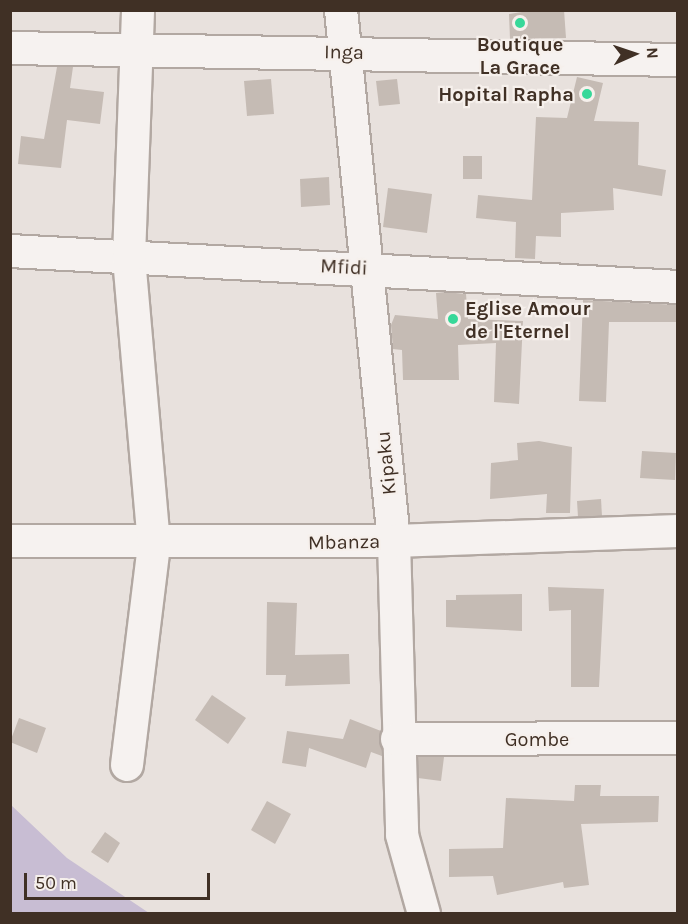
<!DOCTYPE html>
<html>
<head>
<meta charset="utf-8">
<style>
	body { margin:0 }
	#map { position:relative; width:688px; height:924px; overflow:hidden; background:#e8e1dd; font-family:Karla,sans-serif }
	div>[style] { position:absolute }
	.green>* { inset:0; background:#c8bdd3 }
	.building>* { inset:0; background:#c5bbb4 }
	.roads { filter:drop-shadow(2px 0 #b2a8a2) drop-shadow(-2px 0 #b2a8a2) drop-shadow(0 2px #b2a8a2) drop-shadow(0 -2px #b2a8a2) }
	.minor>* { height:32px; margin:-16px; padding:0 16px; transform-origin:16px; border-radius:16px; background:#f6f2f0 }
	.dots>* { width:16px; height:16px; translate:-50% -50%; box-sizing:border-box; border:3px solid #f6f0ec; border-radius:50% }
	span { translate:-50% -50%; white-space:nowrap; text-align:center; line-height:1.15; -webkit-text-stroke:4.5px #f6f0ec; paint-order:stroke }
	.poi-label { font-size:20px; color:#403025; font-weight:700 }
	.right { translate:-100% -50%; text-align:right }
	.left { translate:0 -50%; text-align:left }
	.street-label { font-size:20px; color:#403025 }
	.frame { position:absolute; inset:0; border:12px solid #403025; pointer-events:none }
	.north { position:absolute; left:604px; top:24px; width:60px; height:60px; -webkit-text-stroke:4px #f6f0ec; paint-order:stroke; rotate:87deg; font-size:16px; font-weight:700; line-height:24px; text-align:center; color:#403025 }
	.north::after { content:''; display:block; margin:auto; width:21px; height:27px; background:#403025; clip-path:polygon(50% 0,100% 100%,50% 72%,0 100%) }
	.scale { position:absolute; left:24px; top:873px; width:186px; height:27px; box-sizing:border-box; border:3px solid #403025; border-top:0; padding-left:8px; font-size:18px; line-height:21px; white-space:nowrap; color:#403025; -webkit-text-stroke:4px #f6f0ec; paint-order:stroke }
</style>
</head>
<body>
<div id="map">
	<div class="green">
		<i style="clip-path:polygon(11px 805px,67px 858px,149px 913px,11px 913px)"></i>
	</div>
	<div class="building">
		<i style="clip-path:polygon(535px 10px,564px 10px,566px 38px,510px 39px,509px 14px)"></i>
		<i style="clip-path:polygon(57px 67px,73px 67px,70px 88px,104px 92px,100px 124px,67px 120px,61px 168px,18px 164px,21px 136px,44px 139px)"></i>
		<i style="clip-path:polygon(577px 77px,603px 83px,594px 121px,639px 122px,638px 165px,666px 170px,662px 196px,613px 188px,614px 210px,561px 213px,561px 237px,536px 236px,535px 259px,515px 258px,516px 222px,476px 218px,478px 195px,532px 200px,536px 117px,567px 118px)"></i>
		<i style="clip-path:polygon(271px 79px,274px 114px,247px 116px,244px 81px)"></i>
		<i style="clip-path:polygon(397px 79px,400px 104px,379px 106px,376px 81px)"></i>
		<i style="clip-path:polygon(463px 156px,482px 156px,482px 179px,463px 179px)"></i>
		<i style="clip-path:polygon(329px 177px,330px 205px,301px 207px,300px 179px)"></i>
		<i style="clip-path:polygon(388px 188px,432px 194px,427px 233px,383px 227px)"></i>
		<i style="clip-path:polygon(445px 292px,466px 294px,468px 319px,523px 321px,519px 404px,494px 402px,496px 343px,458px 345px,459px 380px,403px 380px,402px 350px,393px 349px,391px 325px,395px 315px,438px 319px,436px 293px)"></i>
		<i style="clip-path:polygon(583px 300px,678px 305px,678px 322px,609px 322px,606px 402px,579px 401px)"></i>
		<i style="clip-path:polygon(539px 441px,572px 447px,570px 513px,546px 513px,547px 494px,490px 499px,491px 463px,518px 460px,517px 443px)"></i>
		<i style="clip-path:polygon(642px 451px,676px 453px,675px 480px,640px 478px)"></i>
		<i style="clip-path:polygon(601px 499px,602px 516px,578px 517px,577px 501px)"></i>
		<i style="clip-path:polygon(548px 587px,604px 589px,599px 687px,571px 687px,571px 610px,549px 611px)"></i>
		<i style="clip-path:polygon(522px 594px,522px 631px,446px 627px,446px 600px,456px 600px,456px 595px)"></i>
		<i style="clip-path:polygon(267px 602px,297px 603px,295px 655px,349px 654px,350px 684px,285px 686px,286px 675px,266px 675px)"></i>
		<i style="clip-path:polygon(212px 695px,246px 718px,228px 744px,195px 720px)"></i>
		<i style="clip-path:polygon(19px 718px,46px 728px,37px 753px,10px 742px)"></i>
		<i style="clip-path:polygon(350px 719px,381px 731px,382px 756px,371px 752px,366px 768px,309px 748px,306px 767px,282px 763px,287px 731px,343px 739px)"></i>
		<i style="clip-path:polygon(418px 757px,444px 757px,441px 781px,418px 778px)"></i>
		<i style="clip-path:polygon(575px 785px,601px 785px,600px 796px,659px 796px,658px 822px,581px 824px,589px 885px,564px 888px,563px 882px,497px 895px,493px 876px,449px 877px,449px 849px,503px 848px,506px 798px,574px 801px)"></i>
		<i style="clip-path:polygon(267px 801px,291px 814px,275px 844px,251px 830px)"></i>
		<i style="clip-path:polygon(105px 832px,120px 843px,108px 863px,91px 852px)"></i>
	</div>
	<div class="roads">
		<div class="minor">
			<i style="left:341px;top:10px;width:534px;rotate:84.3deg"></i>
			<i style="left:394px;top:541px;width:294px;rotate:88.4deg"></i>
			<i style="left:402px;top:835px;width:82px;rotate:74.4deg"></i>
			<i style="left:10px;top:48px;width:668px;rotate:1.03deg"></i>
			<i style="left:10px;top:251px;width:669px;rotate:3.08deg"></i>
			<i style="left:10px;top:541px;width:384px"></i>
			<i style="left:394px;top:541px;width:284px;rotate:-2deg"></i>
			<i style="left:397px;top:739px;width:281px;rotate:-0.2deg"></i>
			<i style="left:127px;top:765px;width:223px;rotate:-83deg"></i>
			<i style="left:154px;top:544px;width:288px;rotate:-95deg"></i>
			<i style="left:129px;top:257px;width:247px;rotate:-87.9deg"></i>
		</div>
	</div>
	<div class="dots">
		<i style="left:520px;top:23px;background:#37d899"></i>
		<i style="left:587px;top:94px;background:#37d899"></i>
		<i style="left:453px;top:319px;background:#37d899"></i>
	</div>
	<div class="poi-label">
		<span style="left:520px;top:56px">Boutique<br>La Grace</span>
		<span class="right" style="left:574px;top:94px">Hopital Rapha</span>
		<span class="left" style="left:465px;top:320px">Eglise Amour<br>de l'Eternel</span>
	</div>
	<div class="street-label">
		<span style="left:344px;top:52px;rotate:1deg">Inga</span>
		<span style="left:344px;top:267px;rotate:3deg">Mfidi</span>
		<span style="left:386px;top:463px;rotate:-96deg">Kipaku</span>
		<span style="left:344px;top:542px;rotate:-1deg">Mbanza</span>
		<span style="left:537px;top:739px">Gombe</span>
	</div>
	<div class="frame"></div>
	<div class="north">N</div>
	<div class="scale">50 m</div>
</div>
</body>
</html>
